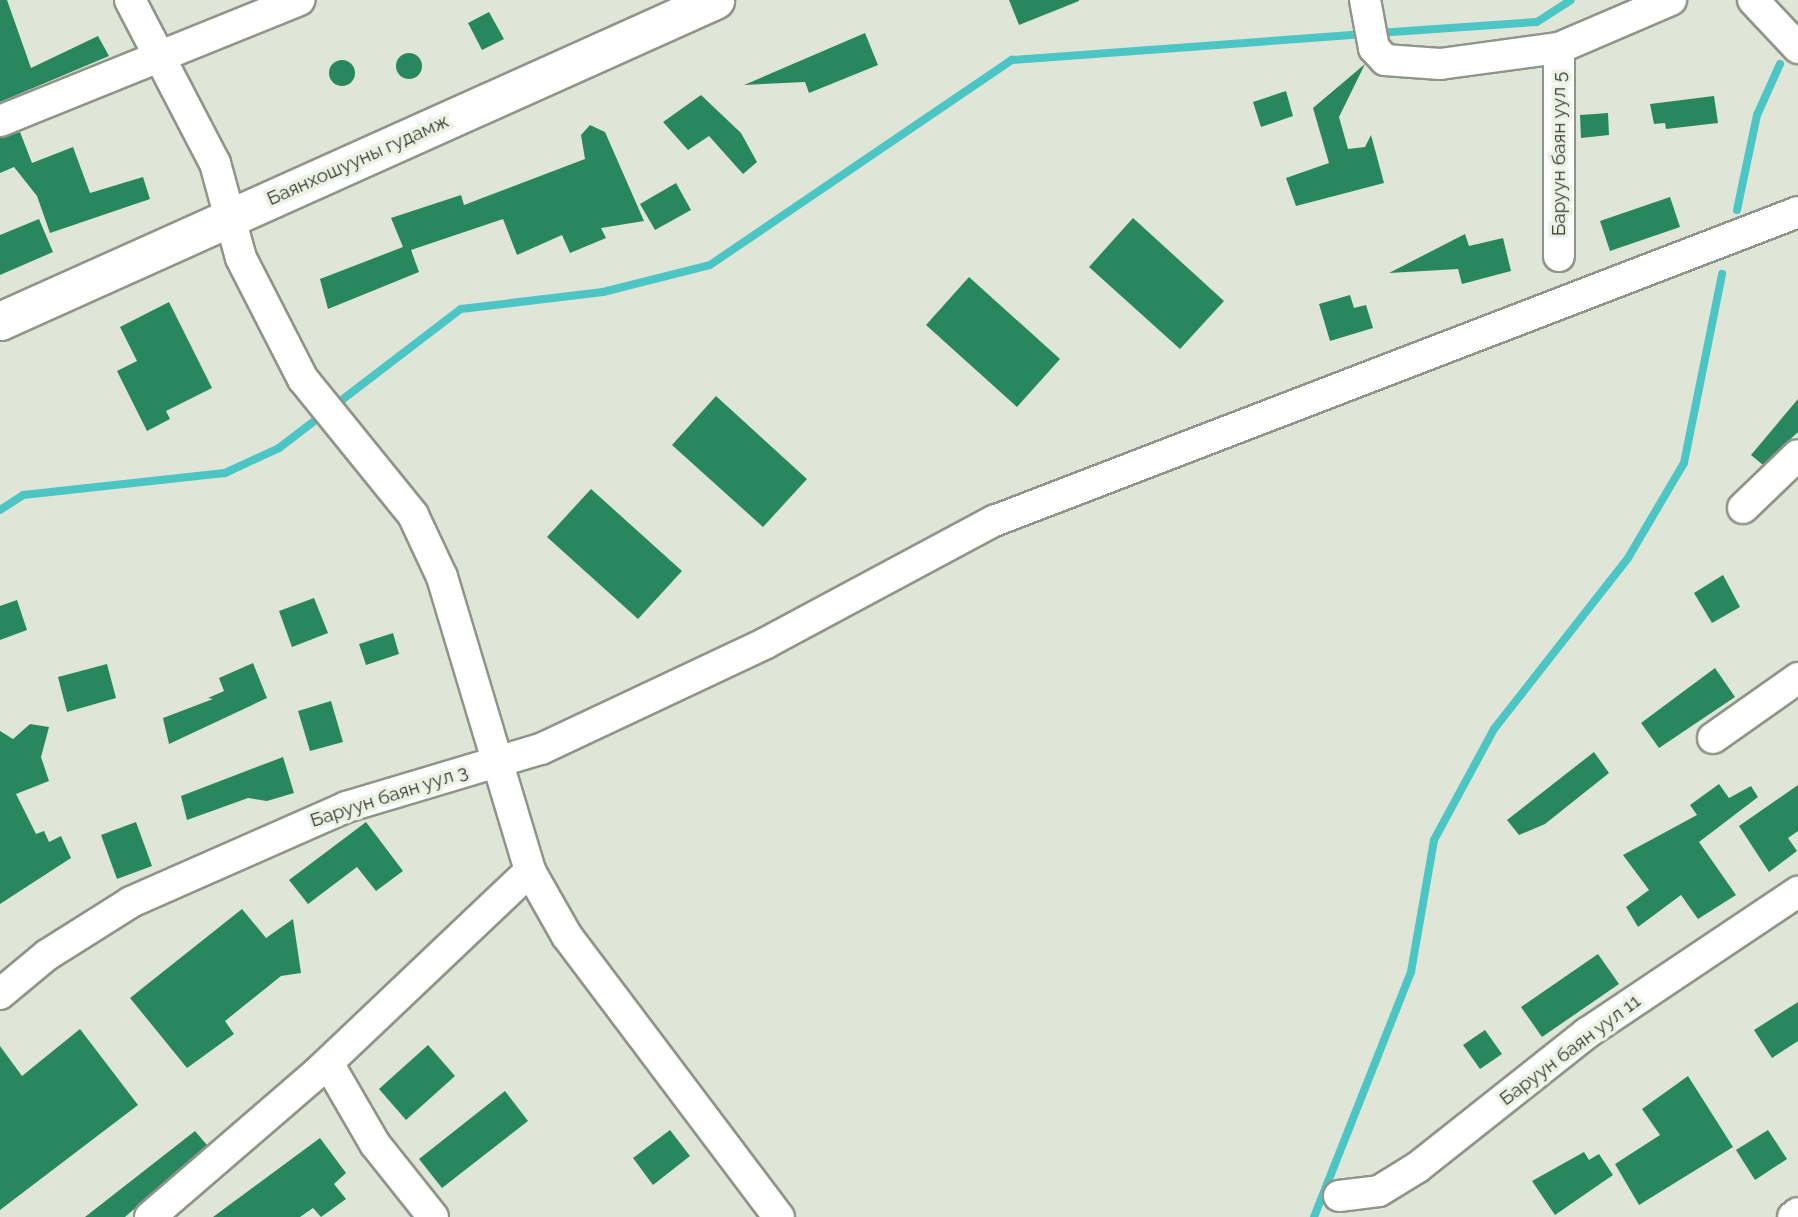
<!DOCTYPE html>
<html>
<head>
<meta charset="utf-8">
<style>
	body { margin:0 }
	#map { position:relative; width:1798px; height:1217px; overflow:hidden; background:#dfe6d8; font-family:Raleway,sans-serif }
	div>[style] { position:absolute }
	.stream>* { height:8px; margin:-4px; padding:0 4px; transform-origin:4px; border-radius:4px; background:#4cc5c5 }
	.building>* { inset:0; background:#298760 }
	.round { border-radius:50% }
	.roads { filter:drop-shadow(2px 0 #8f9588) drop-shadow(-2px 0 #8f9588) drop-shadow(0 2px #8f9588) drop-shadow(0 -2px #8f9588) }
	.minor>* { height:30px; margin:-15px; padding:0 15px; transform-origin:15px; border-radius:15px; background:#fff }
	.major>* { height:37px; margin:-18.5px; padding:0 18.5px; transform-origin:18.5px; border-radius:18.5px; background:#fff }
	span { translate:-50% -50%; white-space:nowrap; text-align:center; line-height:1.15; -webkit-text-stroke:7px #ecf3e5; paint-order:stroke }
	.street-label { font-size:19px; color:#363833 }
</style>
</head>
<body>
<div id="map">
	<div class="stream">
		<i style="left:1378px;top:33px;width:159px;rotate:-4deg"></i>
		<i style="left:1537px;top:22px;width:40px;rotate:-32.9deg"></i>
		<i style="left:1737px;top:210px;width:97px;rotate:-78.1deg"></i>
		<i style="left:1757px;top:115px;width:56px;rotate:-65.7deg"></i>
		<i style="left:0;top:510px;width:27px;rotate:-33deg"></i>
		<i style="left:23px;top:495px;width:203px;rotate:-6.2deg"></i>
		<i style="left:225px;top:473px;width:60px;rotate:-24.8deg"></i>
		<i style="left:279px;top:448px;width:229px;rotate:-37.4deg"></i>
		<i style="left:461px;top:309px;width:143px;rotate:-6.8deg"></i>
		<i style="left:603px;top:292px;width:110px;rotate:-14.2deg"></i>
		<i style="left:710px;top:265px;width:365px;rotate:-34.2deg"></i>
		<i style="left:1012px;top:60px;width:354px;rotate:-4.2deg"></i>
		<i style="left:1314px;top:1217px;width:264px;rotate:-68.4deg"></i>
		<i style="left:1411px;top:972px;width:134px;rotate:-80.1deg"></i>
		<i style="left:1434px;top:840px;width:126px;rotate:-61.6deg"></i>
		<i style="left:1494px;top:729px;width:217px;rotate:-51.9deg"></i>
		<i style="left:1628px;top:558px;width:110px;rotate:-59.5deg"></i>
		<i style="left:1684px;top:463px;width:193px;rotate:-78.6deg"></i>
	</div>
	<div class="building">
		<i style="clip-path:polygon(0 0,7px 0,31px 68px,98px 36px,109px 56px,0 102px)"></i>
		<i style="clip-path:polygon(1009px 0,1079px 0,1079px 1px,1019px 25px)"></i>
		<i style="clip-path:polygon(489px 12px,504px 39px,482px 50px,468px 23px)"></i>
		<i style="clip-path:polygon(865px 33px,878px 65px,809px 93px,805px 82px,744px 85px)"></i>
		<i class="round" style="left:396px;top:53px;width:26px;height:26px"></i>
		<i class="round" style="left:329px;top:60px;width:26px;height:26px"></i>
		<i style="clip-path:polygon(1365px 64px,1339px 117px,1348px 149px,1365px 147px,1371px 135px,1384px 183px,1296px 206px,1286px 178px,1329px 163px,1313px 108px)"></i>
		<i style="clip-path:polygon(1286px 91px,1293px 116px,1261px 127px,1253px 102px)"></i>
		<i style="clip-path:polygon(701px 95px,741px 133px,757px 162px,743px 174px,709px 136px,688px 150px,663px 122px)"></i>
		<i style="clip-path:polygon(1714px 96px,1718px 123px,1666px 129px,1665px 123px,1654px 124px,1650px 104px)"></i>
		<i style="clip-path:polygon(1608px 113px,1609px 135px,1581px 138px,1580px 115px)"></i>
		<i style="clip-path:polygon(590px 125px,605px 132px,644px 221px,601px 228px,606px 238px,570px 253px,562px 235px,517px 255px,503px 219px,411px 250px,419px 272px,328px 309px,320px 279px,403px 247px,391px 218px,461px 195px,464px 205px,585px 159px,581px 135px)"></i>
		<i style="clip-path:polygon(20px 132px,32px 163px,73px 147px,90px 193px,143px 177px,150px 199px,50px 233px,37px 196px,14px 167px,0 173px,0 138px)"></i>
		<i style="clip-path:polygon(676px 183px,691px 210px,655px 230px,640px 204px)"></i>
		<i style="clip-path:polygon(1670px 197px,1680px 227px,1610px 251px,1600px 221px)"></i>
		<i style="clip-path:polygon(1133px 218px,1224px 301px,1180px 349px,1089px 267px)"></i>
		<i style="clip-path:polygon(39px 219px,53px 252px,0 275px,0 235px)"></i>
		<i style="clip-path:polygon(1465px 234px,1469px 246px,1503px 238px,1511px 271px,1462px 284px,1458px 269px,1389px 273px)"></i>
		<i style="clip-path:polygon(969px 277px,1060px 359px,1017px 407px,926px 325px)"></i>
		<i style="clip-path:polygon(1350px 295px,1354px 308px,1366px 305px,1373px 328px,1330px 341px,1319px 304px)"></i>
		<i style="clip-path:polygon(169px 302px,212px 388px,166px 411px,170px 419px,147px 431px,117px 371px,137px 361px,120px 327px)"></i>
		<i style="clip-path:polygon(716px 396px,807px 479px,763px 527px,672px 445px)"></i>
		<i style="clip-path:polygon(1798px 399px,1798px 432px,1763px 465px,1751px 455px)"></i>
		<i style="clip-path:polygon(591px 489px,682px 571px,638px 619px,547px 537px)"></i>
		<i style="clip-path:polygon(1723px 575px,1740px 607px,1712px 623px,1694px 593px)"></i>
		<i style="clip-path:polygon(314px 598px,328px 633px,292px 647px,279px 611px)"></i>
		<i style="clip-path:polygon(17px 600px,27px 630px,0 640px,0 606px)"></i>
		<i style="clip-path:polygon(393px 633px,399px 654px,366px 665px,359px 644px)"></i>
		<i style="clip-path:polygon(253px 663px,267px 698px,169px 744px,163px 718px,213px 699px,208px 698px,224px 691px,219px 678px)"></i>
		<i style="clip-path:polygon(107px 664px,116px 698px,67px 712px,58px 677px)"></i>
		<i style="clip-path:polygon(1715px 668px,1735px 697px,1659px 748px,1641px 723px)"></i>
		<i style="clip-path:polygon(331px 701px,343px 742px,310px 751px,298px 711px)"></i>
		<i style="clip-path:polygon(30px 724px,49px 727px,41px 757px,49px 781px,16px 794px,36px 834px,44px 831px,49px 842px,61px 836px,71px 858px,0 904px,0 731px,13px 739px)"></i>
		<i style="clip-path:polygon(1594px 752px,1609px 773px,1545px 824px,1519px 835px,1507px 820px)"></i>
		<i style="clip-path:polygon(283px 757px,294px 793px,267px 801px,248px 798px,187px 820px,181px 796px)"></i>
		<i style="clip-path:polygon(1719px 784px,1729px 798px,1751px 786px,1758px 797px,1699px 842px,1736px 895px,1698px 919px,1681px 895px,1638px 927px,1626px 907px,1649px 890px,1623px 855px,1697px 815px,1690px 805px)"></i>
		<i style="clip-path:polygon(1798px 785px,1798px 831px,1788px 838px,1797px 851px,1769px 872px,1739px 826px)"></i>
		<i style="clip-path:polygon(136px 822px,152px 866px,117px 879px,101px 835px)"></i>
		<i style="clip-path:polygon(366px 822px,403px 871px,376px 891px,357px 867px,308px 904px,289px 880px)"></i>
		<i style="clip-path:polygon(242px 909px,266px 938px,293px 919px,301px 973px,281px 976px,225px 1021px,234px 1034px,187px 1068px,130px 998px)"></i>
		<i style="clip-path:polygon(1598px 954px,1619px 984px,1542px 1037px,1521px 1007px)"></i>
		<i style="clip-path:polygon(1798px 1002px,1798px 1041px,1772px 1058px,1754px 1030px)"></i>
		<i style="clip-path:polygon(80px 1029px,138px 1105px,0 1210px,0 1046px,22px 1076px)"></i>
		<i style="clip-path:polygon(1485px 1030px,1502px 1054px,1480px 1069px,1463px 1045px)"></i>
		<i style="clip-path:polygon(428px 1045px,455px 1076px,406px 1120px,379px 1089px)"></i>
		<i style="clip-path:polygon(1688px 1076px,1733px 1147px,1639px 1205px,1615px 1164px,1660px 1135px,1642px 1109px)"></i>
		<i style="clip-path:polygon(505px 1091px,528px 1121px,442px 1188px,419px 1159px)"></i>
		<i style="clip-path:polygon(670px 1130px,690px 1156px,653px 1185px,633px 1158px)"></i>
		<i style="clip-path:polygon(1768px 1130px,1787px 1159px,1755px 1180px,1736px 1150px)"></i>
		<i style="clip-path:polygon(195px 1131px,207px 1145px,125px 1217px,85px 1217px)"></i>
		<i style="clip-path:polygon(320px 1138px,346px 1173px,334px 1184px,346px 1199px,321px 1217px,313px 1208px,300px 1217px,213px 1217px)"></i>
		<i style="clip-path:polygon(1584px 1152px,1589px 1160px,1599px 1154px,1613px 1175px,1555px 1215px,1532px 1181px)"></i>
	</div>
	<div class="roads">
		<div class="minor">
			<i style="left:130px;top:0;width:184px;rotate:62.5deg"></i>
			<i style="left:215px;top:163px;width:98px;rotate:74.7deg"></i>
			<i style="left:241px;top:258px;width:136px;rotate:62.9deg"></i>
			<i style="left:303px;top:379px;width:175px;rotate:51deg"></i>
			<i style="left:413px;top:515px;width:68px;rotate:64.9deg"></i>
			<i style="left:442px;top:577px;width:307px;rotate:73.3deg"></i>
			<i style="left:530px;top:871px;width:75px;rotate:60.4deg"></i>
			<i style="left:567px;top:936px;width:352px;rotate:53deg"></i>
			<i style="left:1365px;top:0;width:49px;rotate:79.4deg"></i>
			<i style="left:1374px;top:48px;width:16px;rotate:47deg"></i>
			<i style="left:1385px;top:60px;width:55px;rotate:4.2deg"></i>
			<i style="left:1440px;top:64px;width:120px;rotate:-7.7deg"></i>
			<i style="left:1753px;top:0;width:66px;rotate:46.8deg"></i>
			<i style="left:0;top:121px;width:323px;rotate:-22deg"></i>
			<i style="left:1559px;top:256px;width:208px;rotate:-90deg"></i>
			<i style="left:1559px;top:48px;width:122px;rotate:-23.2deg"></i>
			<i style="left:1743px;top:508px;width:76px;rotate:-43.9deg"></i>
			<i style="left:1713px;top:738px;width:104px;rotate:-35.2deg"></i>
			<i style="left:0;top:994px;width:61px;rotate:-39.7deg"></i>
			<i style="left:47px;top:955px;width:99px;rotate:-32.2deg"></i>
			<i style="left:131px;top:902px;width:235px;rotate:-23.8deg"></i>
			<i style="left:346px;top:807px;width:203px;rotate:-16.6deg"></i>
			<i style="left:541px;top:749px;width:249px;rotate:-25.2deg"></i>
			<i style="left:766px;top:643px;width:259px;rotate:-28.2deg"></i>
			<i style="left:994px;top:521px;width:861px;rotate:-21.02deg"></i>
			<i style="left:328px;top:1063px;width:94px;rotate:59.9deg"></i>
			<i style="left:375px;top:1144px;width:93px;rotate:51.5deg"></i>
			<i style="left:1339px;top:1196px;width:40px;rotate:-7.1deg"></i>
			<i style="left:1379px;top:1191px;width:46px;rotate:-31.6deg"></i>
			<i style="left:1418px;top:1167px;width:216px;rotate:-38.4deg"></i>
			<i style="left:1587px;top:1033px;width:254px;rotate:-33.8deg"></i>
			<i style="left:150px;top:1217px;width:223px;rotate:-40.8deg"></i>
			<i style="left:319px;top:1071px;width:291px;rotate:-43.5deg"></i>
			<i style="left:1793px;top:1217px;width:6px;rotate:-39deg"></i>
		</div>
		<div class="major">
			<i style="left:0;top:321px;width:784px;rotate:-24.18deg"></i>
		</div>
	</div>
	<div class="street-label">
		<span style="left:1559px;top:154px;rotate:-90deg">Баруун баян уул 5</span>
		<span style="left:358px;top:160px;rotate:-24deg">Баянхошууны гудамж</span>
		<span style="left:389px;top:796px;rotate:-18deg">Баруун баян уул 3</span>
		<span style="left:1570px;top:1050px;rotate:-37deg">Баруун баян уул 11</span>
	</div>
</div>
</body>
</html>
